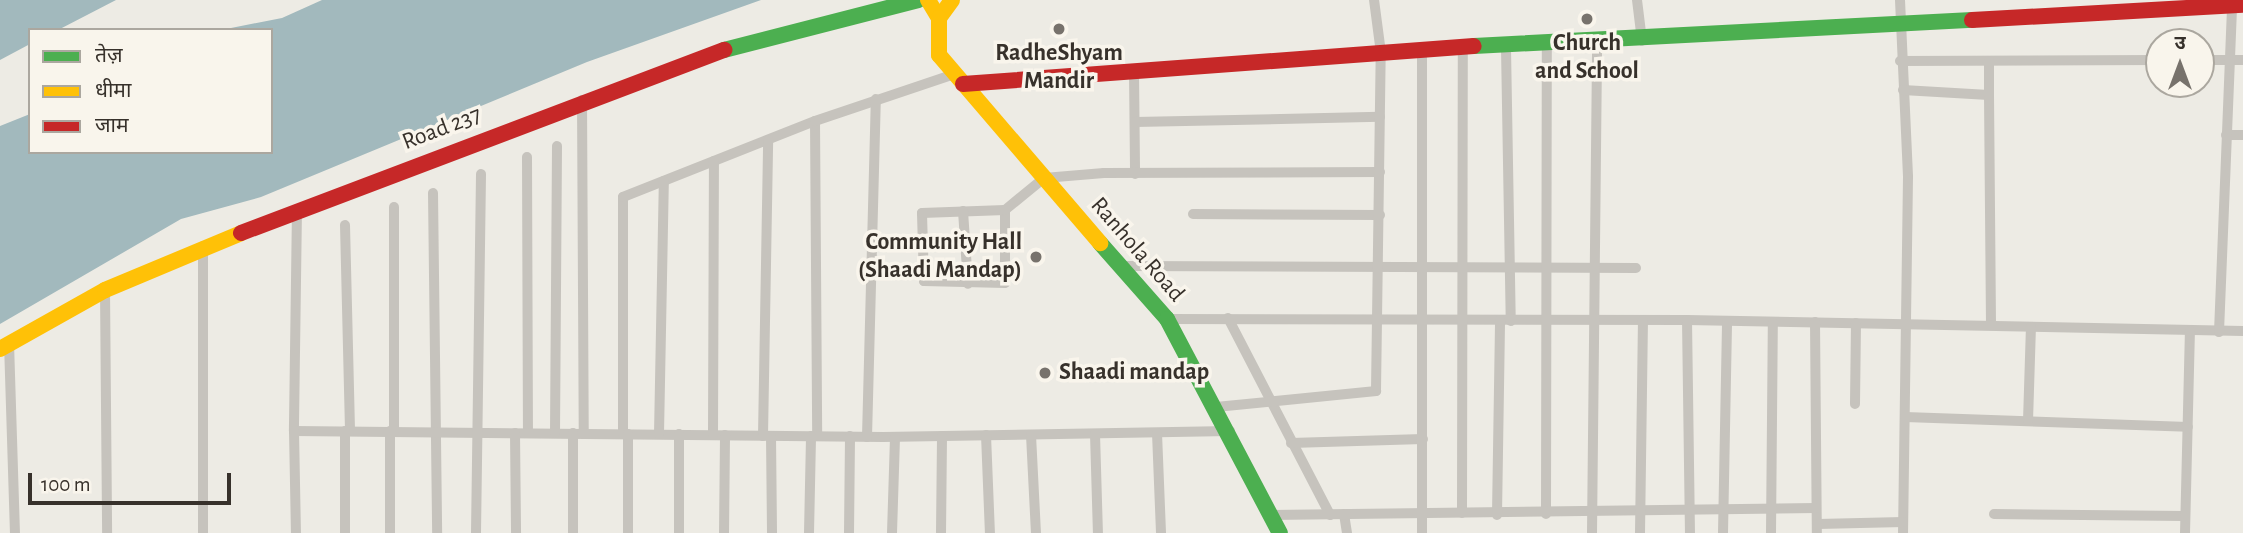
<!DOCTYPE html>
<html>
<head>
<meta charset="utf-8">
<style>
	body { margin:0 }
	#map { position:relative; width:2243px; height:533px; overflow:hidden; background:#edebe4; font-family:"Alegreya Sans","Noto Sans Devanagari",sans-serif }
	div>[style] { position:absolute }
	.water>* { inset:0; background:#a2b9bd }
	.street>* { height:10px; margin:-5px; padding:0 5px; transform-origin:5px; border-radius:5px; background:#c6c3bd }
	.fast>* { height:16px; margin:-8px; padding:0 8px; transform-origin:8px; border-radius:8px; background:#4caf50 }
	.slow>* { height:16px; margin:-8px; padding:0 8px; transform-origin:8px; border-radius:8px; background:#ffc107 }
	.jam>* { height:16px; margin:-8px; padding:0 8px; transform-origin:8px; border-radius:8px; background:#c62828 }
	.dots>* { width:19px; height:19px; translate:-50% -50%; box-sizing:border-box; border:4px solid #f9f5ec; border-radius:50% }
	span { translate:-50% -50%; white-space:nowrap; text-align:center; line-height:1.15; -webkit-text-stroke:7px #f9f5ec; paint-order:stroke }
	.poi-label { font-size:24px; color:#37312b; font-weight:700 }
	.right { translate:-100% -50%; text-align:right }
	.left { translate:0 -50%; text-align:left }
	.street-label { font-size:24px; color:#37312b }
	.legend { position:absolute; left:28px; top:28px; width:245px; height:126px; box-sizing:border-box; background:#f9f5ec; border:2px solid #aba79f; margin:0; padding:9px 12px; list-style:none; font-size:21px; color:#37312b }
	.legend li { display:flex; align-items:center; gap:14px; height:35px }
	.legend b { width:35px; border:2px solid #aba79f }
	.north { position:absolute; left:2145px; top:28px; width:70px; height:70px; box-sizing:border-box; background:#f9f5ec; border:2px solid #aba79f; border-radius:50%; rotate:0deg; font-size:19px; font-weight:700; line-height:28px; text-align:center; color:#37312b }
	.north::after { content:''; display:block; margin:auto; width:24px; height:32px; background:#77726c; clip-path:polygon(50% 0,100% 100%,50% 72%,0 100%) }
	.scale { position:absolute; left:28px; top:473px; width:203px; height:32px; box-sizing:border-box; border:4px solid #37312b; border-top:0; padding-left:9px; font-size:21px; line-height:24px; white-space:nowrap; color:#37312b; -webkit-text-stroke:5px #f9f5ec; paint-order:stroke }
</style>
</head>
<body>
<div id="map">
	<div class="water">
		<i style="clip-path:polygon(0 0,116px 0,58px 30px,30px 30px,30px 44px,0 60px)"></i>
		<i style="clip-path:polygon(322px 0,761px 0,587px 62px,261px 197px,181px 219px,0 324px,0 126px,30px 114px,30px 152px,271px 152px,271px 30px,221px 30px,282px 18px)"></i>
	</div>
	<div class="street">
		<i style="left:1637px;top:0;width:41px;rotate:83deg"></i>
		<i style="left:1900px;top:0;width:177px;rotate:87.4deg"></i>
		<i style="left:1908px;top:177px;width:356px;rotate:90.8deg"></i>
		<i style="left:1506px;top:48px;width:273px;rotate:89deg"></i>
		<i style="left:2201px;top:60px;width:42px"></i>
		<i style="left:1900px;top:61px;width:259px;rotate:-0.2deg"></i>
		<i style="left:1134px;top:72px;width:102px;rotate:89.4deg"></i>
		<i style="left:1903px;top:90px;width:86px;rotate:3.3deg"></i>
		<i style="left:1989px;top:95px;width:230px;rotate:89.5deg"></i>
		<i style="left:1989px;top:95px;width:34px;rotate:-90deg"></i>
		<i style="left:582px;top:100px;width:334px;rotate:89.7deg"></i>
		<i style="left:815px;top:121px;width:315px;rotate:89.6deg"></i>
		<i style="left:1135px;top:122px;width:245px;rotate:-1.2deg"></i>
		<i style="left:2226px;top:135px;width:17px"></i>
		<i style="left:527px;top:157px;width:276px;rotate:89.8deg"></i>
		<i style="left:433px;top:193px;width:340px;rotate:89.3deg"></i>
		<i style="left:297px;top:209px;width:222px;rotate:90.8deg"></i>
		<i style="left:294px;top:431px;width:589px;rotate:0.58deg"></i>
		<i style="left:883px;top:437px;width:347px;rotate:-1deg"></i>
		<i style="left:1005px;top:210px;width:73px;rotate:90deg"></i>
		<i style="left:1005px;top:283px;width:81px;rotate:-178.6deg"></i>
		<i style="left:924px;top:281px;width:68px;rotate:-91.7deg"></i>
		<i style="left:922px;top:213px;width:83px;rotate:-2.1deg"></i>
		<i style="left:1005px;top:210px;width:50px;rotate:-39.4deg"></i>
		<i style="left:1044px;top:178px;width:60px;rotate:-4.8deg"></i>
		<i style="left:1104px;top:173px;width:276px;rotate:-0.2deg"></i>
		<i style="left:963px;top:211px;width:73px;rotate:86.1deg"></i>
		<i style="left:1193px;top:214px;width:187px;rotate:0.3deg"></i>
		<i style="left:345px;top:225px;width:206px;rotate:88.6deg"></i>
		<i style="left:1122px;top:266px;width:514px;rotate:0.22deg"></i>
		<i style="left:105px;top:290px;width:243px;rotate:89.5deg"></i>
		<i style="left:1228px;top:318px;width:222px;rotate:62.6deg"></i>
		<i style="left:1167px;top:319px;width:520px;rotate:0.11deg"></i>
		<i style="left:1687px;top:320px;width:556px;rotate:1.13deg"></i>
		<i style="left:1687px;top:320px;width:213px;rotate:89.2deg"></i>
		<i style="left:1815px;top:322px;width:211px;rotate:89.5deg"></i>
		<i style="left:2219px;top:332px;width:326px;rotate:-87.7deg"></i>
		<i style="left:9px;top:343px;width:190px;rotate:88.2deg"></i>
		<i style="left:1855px;top:404px;width:81px;rotate:-89.3deg"></i>
		<i style="left:1216px;top:407px;width:161px;rotate:-5.7deg"></i>
		<i style="left:1376px;top:391px;width:338px;rotate:-89.2deg"></i>
		<i style="left:1381px;top:53px;width:53px;rotate:-97.5deg"></i>
		<i style="left:1905px;top:417px;width:283px;rotate:2deg"></i>
		<i style="left:2028px;top:421px;width:94px;rotate:-88.2deg"></i>
		<i style="left:294px;top:431px;width:102px;rotate:88.9deg"></i>
		<i style="left:390px;top:431px;width:102px;rotate:90deg"></i>
		<i style="left:394px;top:431px;width:224px;rotate:-90deg"></i>
		<i style="left:515px;top:433px;width:100px;rotate:89.4deg"></i>
		<i style="left:555px;top:433px;width:287px;rotate:-89.6deg"></i>
		<i style="left:573px;top:433px;width:100px;rotate:90deg"></i>
		<i style="left:1157px;top:433px;width:100px;rotate:87.7deg"></i>
		<i style="left:623px;top:434px;width:237px;rotate:-90deg"></i>
		<i style="left:623px;top:197px;width:206px;rotate:-21.6deg"></i>
		<i style="left:815px;top:121px;width:148px;rotate:-18.6deg"></i>
		<i style="left:628px;top:434px;width:99px;rotate:90deg"></i>
		<i style="left:659px;top:434px;width:253px;rotate:-88.9deg"></i>
		<i style="left:1095px;top:434px;width:99px;rotate:88.3deg"></i>
		<i style="left:713px;top:435px;width:274px;rotate:-89.8deg"></i>
		<i style="left:986px;top:435px;width:98px;rotate:87.7deg"></i>
		<i style="left:1031px;top:435px;width:98px;rotate:87.1deg"></i>
		<i style="left:763px;top:436px;width:296px;rotate:-89deg"></i>
		<i style="left:771px;top:436px;width:97px;rotate:89.4deg"></i>
		<i style="left:867px;top:437px;width:338px;rotate:-88.5deg"></i>
		<i style="left:1291px;top:443px;width:132px;rotate:-1.7deg"></i>
		<i style="left:1462px;top:513px;width:465px;rotate:-89.9deg"></i>
		<i style="left:1344px;top:514px;width:19px;rotate:81deg"></i>
		<i style="left:1546px;top:514px;width:469px;rotate:-89.9deg"></i>
		<i style="left:1994px;top:514px;width:191px;rotate:0.6deg"></i>
		<i style="left:1271px;top:515px;width:545px;rotate:-0.74deg"></i>
		<i style="left:1497px;top:515px;width:195px;rotate:-89.1deg"></i>
		<i style="left:1818px;top:524px;width:85px;rotate:-1.3deg"></i>
		<i style="left:203px;top:533px;width:287px;rotate:-90deg"></i>
		<i style="left:345px;top:533px;width:102px;rotate:-90deg"></i>
		<i style="left:476px;top:533px;width:359px;rotate:-89.2deg"></i>
		<i style="left:679px;top:533px;width:99px;rotate:-90deg"></i>
		<i style="left:724px;top:533px;width:98px;rotate:-89.4deg"></i>
		<i style="left:809px;top:533px;width:97px;rotate:-88.8deg"></i>
		<i style="left:849px;top:533px;width:97px;rotate:-89.4deg"></i>
		<i style="left:892px;top:533px;width:96px;rotate:-88.2deg"></i>
		<i style="left:941px;top:533px;width:97px;rotate:-89.4deg"></i>
		<i style="left:1422px;top:533px;width:484px;rotate:-90deg"></i>
		<i style="left:1592px;top:533px;width:490px;rotate:-89.4deg"></i>
		<i style="left:1640px;top:533px;width:213px;rotate:-89.2deg"></i>
		<i style="left:1723px;top:533px;width:211px;rotate:-88.9deg"></i>
		<i style="left:1771px;top:533px;width:210px;rotate:-89.5deg"></i>
		<i style="left:2185px;top:533px;width:202px;rotate:-88.6deg"></i>
	</div>
	<div class="fast">
		<i style="left:1474px;top:46px;width:499px;rotate:-3deg"></i>
		<i style="left:724px;top:50px;width:201px;rotate:-14.4deg"></i>
		<i style="left:1100px;top:243px;width:101px;rotate:48.6deg"></i>
		<i style="left:1167px;top:319px;width:242px;rotate:62.2deg"></i>
	</div>
	<div class="slow">
		<i style="left:928px;top:0;width:21px;rotate:59deg"></i>
		<i style="left:939px;top:18px;width:22px;rotate:-54deg"></i>
		<i style="left:939px;top:18px;width:37px;rotate:90deg"></i>
		<i style="left:939px;top:55px;width:248px;rotate:49.4deg"></i>
		<i style="left:0;top:349px;width:120px;rotate:-29.3deg"></i>
		<i style="left:105px;top:290px;width:147px;rotate:-22.7deg"></i>
	</div>
	<div class="jam">
		<i style="left:1972px;top:20px;width:271px;rotate:-3.2deg"></i>
		<i style="left:963px;top:84px;width:512px;rotate:-4.25deg"></i>
		<i style="left:241px;top:233px;width:517px;rotate:-20.75deg"></i>
	</div>
	<div class="dots">
		<i style="left:1587px;top:19px;background:#77726c"></i>
		<i style="left:1059px;top:29px;background:#77726c"></i>
		<i style="left:1036px;top:257px;background:#77726c"></i>
		<i style="left:1045px;top:373px;background:#77726c"></i>
	</div>
	<div class="poi-label">
		<span style="left:1587px;top:58px">Church<br>and School</span>
		<span style="left:1059px;top:68px">RadheShyam<br>Mandir</span>
		<span class="right" style="left:1022px;top:257px">Community Hall<br>(Shaadi Mandap)</span>
		<span class="left" style="left:1059px;top:373px">Shaadi mandap</span>
	</div>
	<div class="street-label">
		<span style="left:442px;top:129px;rotate:-21deg">Road 237</span>
		<span style="left:1137px;top:250px;rotate:49deg">Ranhola Road</span>
	</div>
	<ul class="legend">
	<li><b style="height:9px;background:#4caf50"></b>तेज़</li>
	<li><b style="height:9px;background:#ffc107"></b>धीमा</li>
	<li><b style="height:9px;background:#c62828"></b>जाम</li>
	</ul>
	<div class="north">उ</div>
	<div class="scale">100 m</div>
</div>
</body>
</html>
